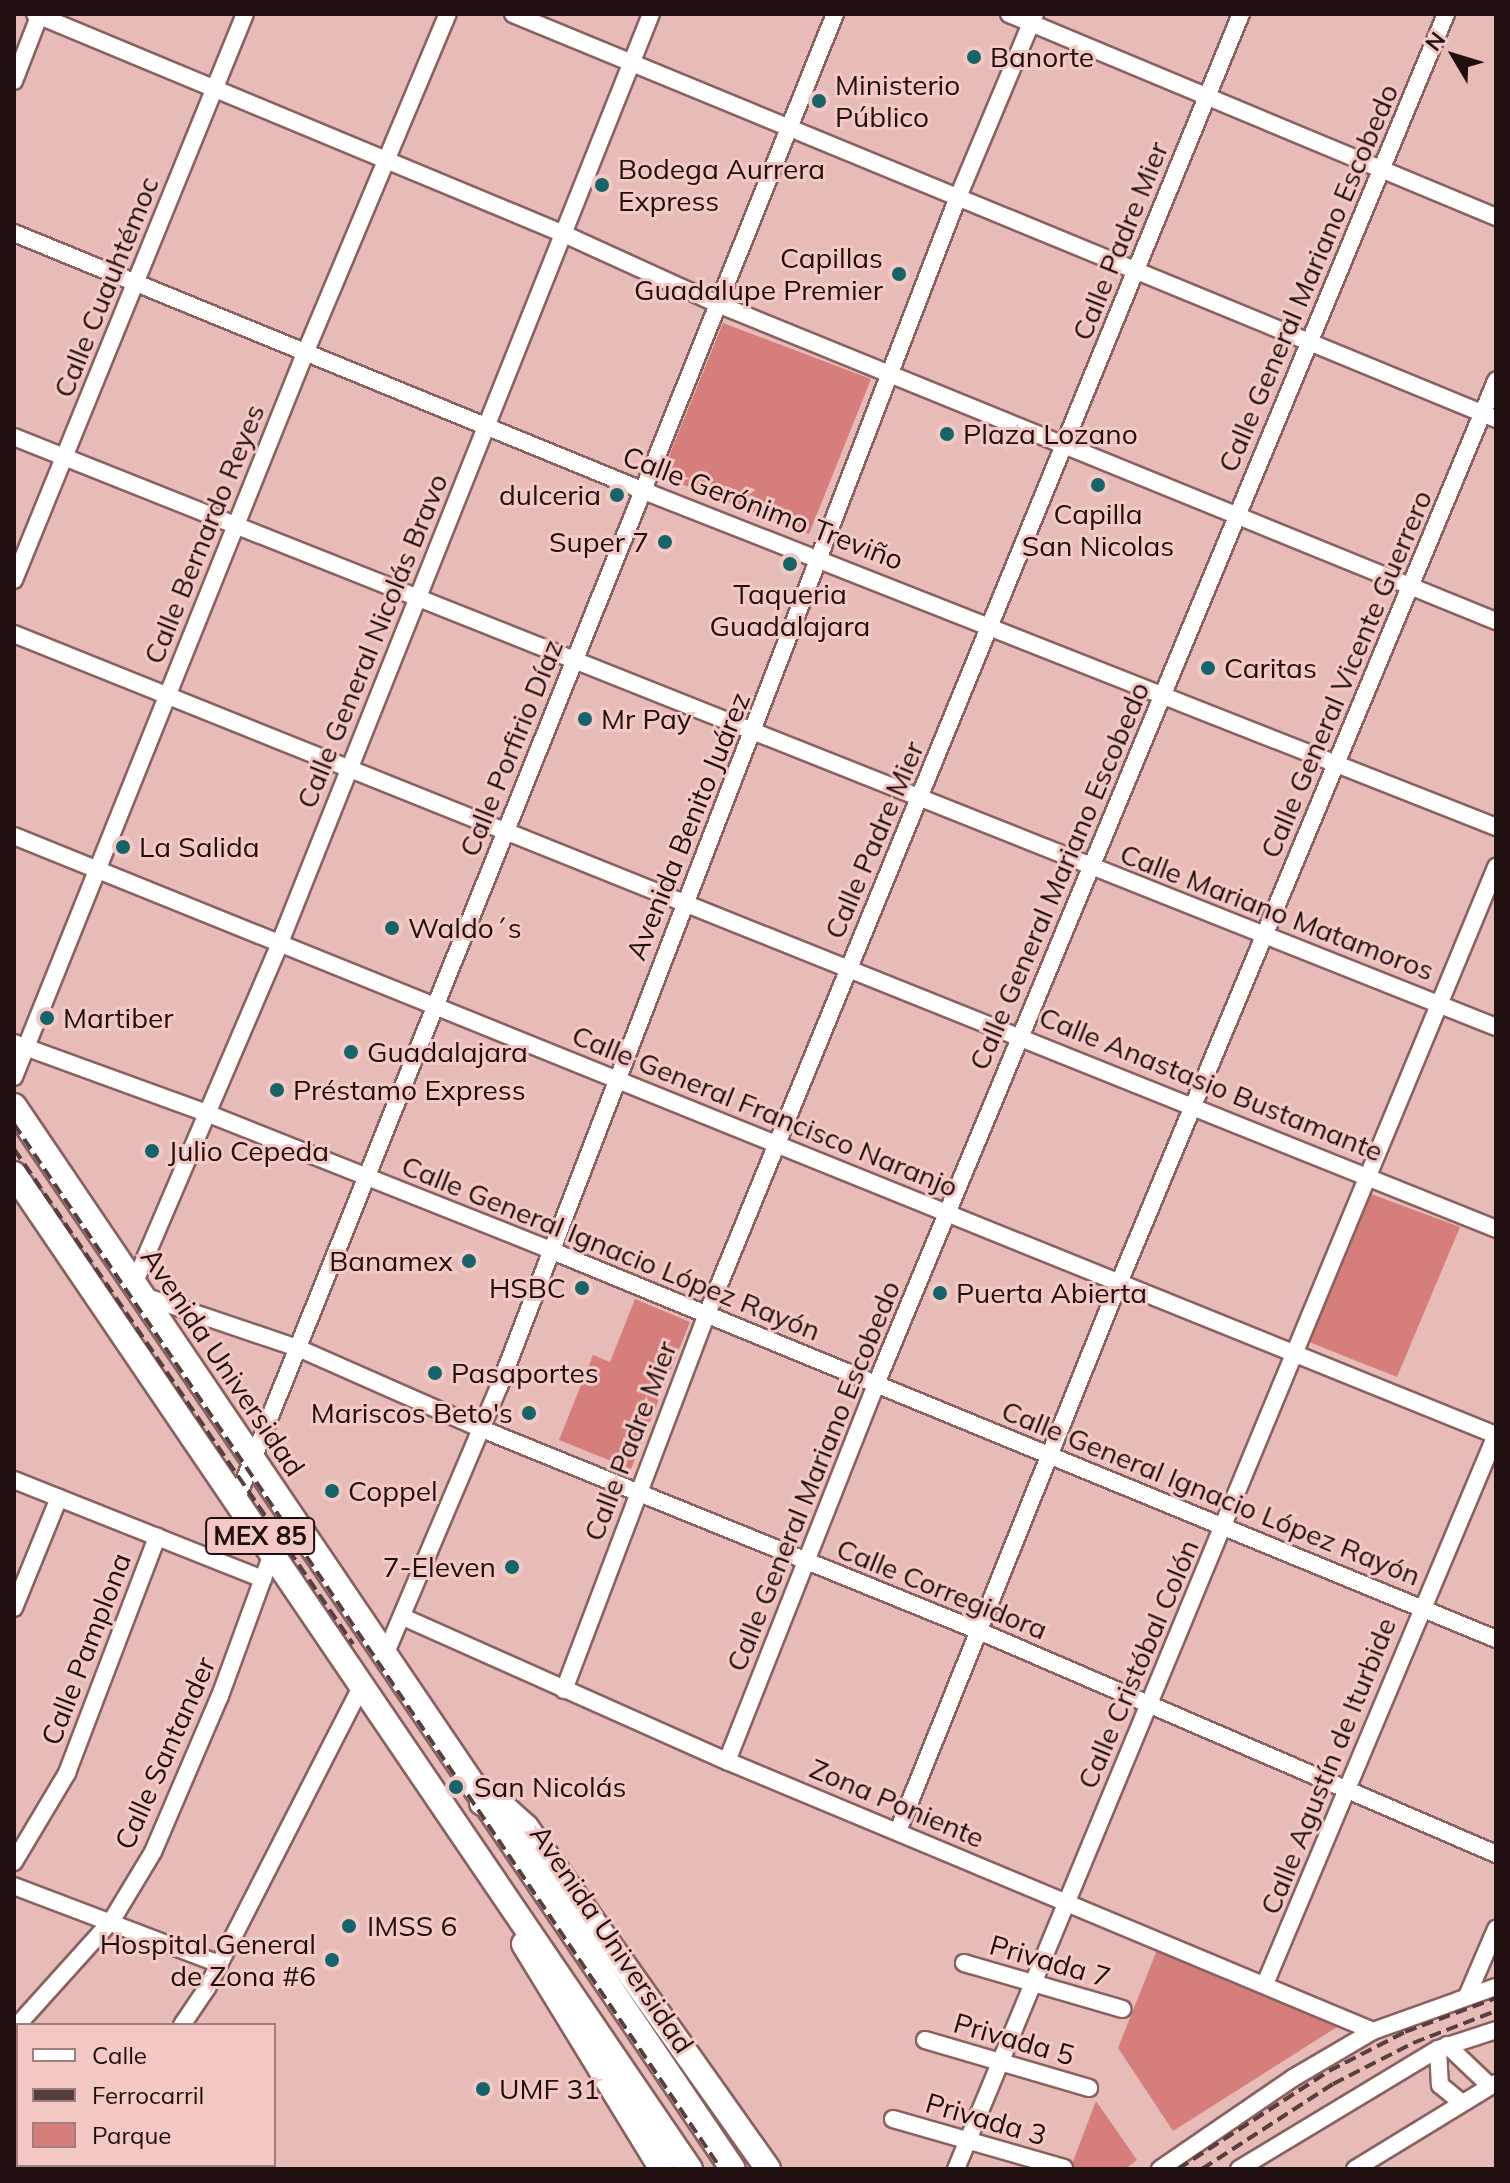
<!DOCTYPE html>
<html>
<head>
<meta charset="utf-8">
<style>
	body { margin:0 }
	#map { position:relative; width:1510px; height:2183px; overflow:hidden; background:#e7bbb8; font-family:Mulish,sans-serif }
	div>[style] { position:absolute }
	.green>* { inset:0; background:#d67e7b }
	.roads { filter:drop-shadow(2px 0 #896260) drop-shadow(-2px 0 #896260) drop-shadow(0 2px #896260) drop-shadow(0 -2px #896260) }
	.minor>* { height:16px; margin:-8px; padding:0 8px; transform-origin:8px; border-radius:8px; background:#fff }
	.highway>* { height:24px; margin:-12px; padding:0 12px; transform-origin:12px; border-radius:12px; background:#fff }
	.rail>* { height:4px; margin-top:-2px; transform-origin:0; background:repeating-linear-gradient(90deg,#563f3e 0 12px,transparent 0 18px) }
	.dots>* { width:22px; height:22px; translate:-50% -50%; box-sizing:border-box; border:4px solid #f4c8c5; border-radius:50% }
	span { translate:-50% -50%; white-space:nowrap; text-align:center; line-height:1.15; -webkit-text-stroke:6px #f4c8c5; paint-order:stroke }
	.shield-label span { padding:2px 6px; background:#f4c8c5; border:2px solid; border-radius:6px; -webkit-text-stroke-width:0 }
	.shield-label { font-size:26px; color:#1f100f; font-weight:700 }
	.poi-label { font-size:28px; color:#1f100f }
	.left { translate:0 -50%; text-align:left }
	.right { translate:-100% -50%; text-align:right }
	.street-label { font-size:28px; color:#1f100f }
	.frame { position:absolute; inset:0; border:16px solid #1f100f; pointer-events:none }
	.legend { position:absolute; left:16px; top:2023px; width:260px; height:144px; box-sizing:border-box; background:#f4c8c5; border:2px solid #9f7e7c; margin:0; padding:10px 14px; list-style:none; font-size:24px; color:#1f100f }
	.legend li { display:flex; align-items:center; gap:16px; height:40px }
	.legend b { width:40px; border:2px solid #9f7e7c }
	.north { position:absolute; left:1414px; top:16px; width:80px; height:80px; -webkit-text-stroke:6px #f4c8c5; paint-order:stroke; rotate:308deg; font-size:22px; font-weight:700; line-height:32px; text-align:center; color:#1f100f }
	.north::after { content:''; display:block; margin:auto; width:28px; height:36px; background:#1f100f; clip-path:polygon(50% 0,100% 100%,50% 72%,0 100%) }
</style>
</head>
<body>
<div id="map">
	<div class="green">
		<i style="clip-path:polygon(723px 323px,871px 379px,809px 534px,661px 476px)"></i>
		<i style="clip-path:polygon(1371px 1194px,1460px 1227px,1397px 1377px,1309px 1342px)"></i>
		<i style="clip-path:polygon(635px 1299px,690px 1322px,631px 1469px,559px 1440px,593px 1355px,610px 1362px)"></i>
		<i style="clip-path:polygon(1157px 1950px,1337px 2027px,1173px 2131px,1118px 2048px)"></i>
		<i style="clip-path:polygon(1096px 2101px,1137px 2160px,1125px 2169px,1070px 2169px)"></i>
	</div>
	<div class="roads">
		<div class="minor">
			<i style="left:35px;top:14px;width:573px;rotate:22.58deg"></i>
			<i style="left:564px;top:234px;width:171px;rotate:24.5deg"></i>
			<i style="left:720px;top:305px;width:838px;rotate:22.16deg"></i>
			<i style="left:513px;top:14px;width:1063px;rotate:22.39deg"></i>
			<i style="left:1009px;top:14px;width:528px;rotate:22.63deg"></i>
			<i style="left:14px;top:81px;width:72px;rotate:-68.8deg"></i>
			<i style="left:14px;top:233px;width:681px;rotate:22.27deg"></i>
			<i style="left:644px;top:491px;width:916px;rotate:21.52deg"></i>
			<i style="left:14px;top:437px;width:1595px;rotate:21.71deg"></i>
			<i style="left:14px;top:580px;width:611px;rotate:-67.8deg"></i>
			<i style="left:14px;top:634px;width:1597px;rotate:21.87deg"></i>
			<i style="left:14px;top:836px;width:1598px;rotate:22.01deg"></i>
			<i style="left:1496px;top:1435px;width:596px;rotate:112.82deg"></i>
			<i style="left:14px;top:1043px;width:208px;rotate:20deg"></i>
			<i style="left:209px;top:1114px;width:367px;rotate:21.7deg"></i>
			<i style="left:550px;top:1250px;width:1023px;rotate:22.35deg"></i>
			<i style="left:14px;top:1077px;width:783px;rotate:-68.09deg"></i>
			<i style="left:306px;top:351px;width:366px;rotate:-67.2deg"></i>
			<i style="left:134px;top:1284px;width:369px;rotate:-66.8deg"></i>
			<i style="left:279px;top:945px;width:1003px;rotate:-68.22deg"></i>
			<i style="left:141px;top:1295px;width:166px;rotate:18.7deg"></i>
			<i style="left:298px;top:1348px;width:201px;rotate:23.8deg"></i>
			<i style="left:482px;top:1429px;width:536px;rotate:22.12deg"></i>
			<i style="left:979px;top:1631px;width:563px;rotate:23.33deg"></i>
			<i style="left:14px;top:1480px;width:268px;rotate:21.7deg"></i>
			<i style="left:236px;top:1501px;width:1603px;rotate:-68.06deg"></i>
			<i style="left:14px;top:1608px;width:119px;rotate:-67.8deg"></i>
			<i style="left:403px;top:1617px;width:355px;rotate:24deg"></i>
			<i style="left:727px;top:1761px;width:700px;rotate:22.68deg"></i>
			<i style="left:385px;top:1655px;width:291px;rotate:-67deg"></i>
			<i style="left:499px;top:1387px;width:1275px;rotate:-68.91deg"></i>
			<i style="left:958px;top:197px;width:199px;rotate:-67.2deg"></i>
			<i style="left:564px;top:1690px;width:402px;rotate:-69.2deg"></i>
			<i style="left:707px;top:1314px;width:1405px;rotate:-67.67deg"></i>
			<i style="left:727px;top:1761px;width:405px;rotate:-68.4deg"></i>
			<i style="left:876px;top:1384px;width:1484px;rotate:-67.41deg"></i>
			<i style="left:898px;top:1831px;width:591px;rotate:-68.04deg"></i>
			<i style="left:1119px;top:1283px;width:978px;rotate:-67.32deg"></i>
			<i style="left:14px;top:1862px;width:104px;rotate:-59.2deg"></i>
			<i style="left:67px;top:1773px;width:253px;rotate:-69.1deg"></i>
			<i style="left:14px;top:1886px;width:219px;rotate:20.8deg"></i>
			<i style="left:964px;top:1963px;width:165px;rotate:16.2deg"></i>
			<i style="left:1468px;top:1994px;width:71px;rotate:-66.7deg"></i>
			<i style="left:182px;top:2025px;width:45px;rotate:-56deg"></i>
			<i style="left:207px;top:1988px;width:338px;rotate:-62.9deg"></i>
			<i style="left:14px;top:2029px;width:147px;rotate:-48deg"></i>
			<i style="left:112px;top:1920px;width:79px;rotate:-58.9deg"></i>
			<i style="left:153px;top:1852px;width:170px;rotate:-66.8deg"></i>
			<i style="left:220px;top:1696px;width:151px;rotate:-69.9deg"></i>
			<i style="left:925px;top:2040px;width:171px;rotate:16.3deg"></i>
			<i style="left:1447px;top:2045px;width:59px;rotate:43.6deg"></i>
			<i style="left:1438px;top:2049px;width:36px;rotate:87deg"></i>
			<i style="left:1440px;top:2085px;width:28px;rotate:39deg"></i>
			<i style="left:893px;top:2119px;width:178px;rotate:16deg"></i>
			<i style="left:138px;top:2165px;width:6px;rotate:39deg"></i>
			<i style="left:59px;top:2169px;width:6px;rotate:-45deg"></i>
			<i style="left:956px;top:2169px;width:1410px;rotate:-67.47deg"></i>
			<i style="left:1160px;top:2169px;width:161px;rotate:-34.4deg"></i>
			<i style="left:1293px;top:2078px;width:93px;rotate:-30.4deg"></i>
			<i style="left:1373px;top:2031px;width:131px;rotate:-19.7deg"></i>
			<i style="left:1239px;top:2169px;width:232px;rotate:-31.1deg"></i>
			<i style="left:1438px;top:2049px;width:61px;rotate:-18.1deg"></i>
			<i style="left:1355px;top:2169px;width:165px;rotate:-31.4deg"></i>
		</div>
		<div class="highway">
			<i style="left:14px;top:1106px;width:1283px;rotate:55.93deg"></i>
			<i style="left:14px;top:1174px;width:1203px;rotate:55.81deg"></i>
			<i style="left:482px;top:1803px;width:26px;rotate:16deg"></i>
			<i style="left:507px;top:1810px;width:25px;rotate:42deg"></i>
			<i style="left:526px;top:1827px;width:419px;rotate:54.7deg"></i>
			<i style="left:524px;top:1944px;width:264px;rotate:58.5deg"></i>
		</div>
	</div>
	<div class="rail">
		<i style="left:14px;top:1124px;width:1262px;rotate:55.92deg"></i>
		<i style="left:14px;top:1149px;width:600px;rotate:55.59deg"></i>
		<i style="left:1178px;top:2169px;width:180px;rotate:-33deg"></i>
		<i style="left:1329px;top:2071px;width:85px;rotate:-27.2deg"></i>
		<i style="left:1405px;top:2032px;width:97px;rotate:-20.5deg"></i>
		<i style="left:1202px;top:2169px;width:156px;rotate:-33deg"></i>
		<i style="left:1333px;top:2084px;width:90px;rotate:-27.1deg"></i>
		<i style="left:1413px;top:2043px;width:89px;rotate:-21.1deg"></i>
	</div>
	<div class="dots">
		<i style="left:974px;top:57px;background:#156469"></i>
		<i style="left:819px;top:101px;background:#156469"></i>
		<i style="left:602px;top:185px;background:#156469"></i>
		<i style="left:899px;top:274px;background:#156469"></i>
		<i style="left:947px;top:434px;background:#156469"></i>
		<i style="left:1098px;top:485px;background:#156469"></i>
		<i style="left:617px;top:495px;background:#156469"></i>
		<i style="left:665px;top:542px;background:#156469"></i>
		<i style="left:790px;top:564px;background:#156469"></i>
		<i style="left:1208px;top:668px;background:#156469"></i>
		<i style="left:585px;top:719px;background:#156469"></i>
		<i style="left:123px;top:847px;background:#156469"></i>
		<i style="left:392px;top:928px;background:#156469"></i>
		<i style="left:47px;top:1018px;background:#156469"></i>
		<i style="left:351px;top:1052px;background:#156469"></i>
		<i style="left:277px;top:1090px;background:#156469"></i>
		<i style="left:152px;top:1151px;background:#156469"></i>
		<i style="left:469px;top:1261px;background:#156469"></i>
		<i style="left:582px;top:1288px;background:#156469"></i>
		<i style="left:940px;top:1293px;background:#156469"></i>
		<i style="left:435px;top:1373px;background:#156469"></i>
		<i style="left:529px;top:1413px;background:#156469"></i>
		<i style="left:332px;top:1491px;background:#156469"></i>
		<i style="left:512px;top:1567px;background:#156469"></i>
		<i style="left:456px;top:1787px;background:#156469"></i>
		<i style="left:349px;top:1926px;background:#156469"></i>
		<i style="left:332px;top:1960px;background:#156469"></i>
		<i style="left:483px;top:2089px;background:#156469"></i>
	</div>
	<div class="shield-label">
		<span style="left:260px;top:1536px">MEX 85</span>
	</div>
	<div class="poi-label">
		<span class="left" style="left:990px;top:57px">Banorte</span>
		<span class="left" style="left:835px;top:101px">Ministerio<br>Público</span>
		<span class="left" style="left:618px;top:185px">Bodega Aurrera<br>Express</span>
		<span class="right" style="left:883px;top:274px">Capillas<br>Guadalupe Premier</span>
		<span class="left" style="left:963px;top:434px">Plaza Lozano</span>
		<span class="right" style="left:601px;top:495px">dulceria</span>
		<span style="left:1098px;top:530px">Capilla<br>San Nicolas</span>
		<span class="right" style="left:649px;top:542px">Super 7</span>
		<span style="left:790px;top:610px">Taqueria<br>Guadalajara</span>
		<span class="left" style="left:1224px;top:668px">Caritas</span>
		<span class="left" style="left:601px;top:719px">Mr Pay</span>
		<span class="left" style="left:139px;top:847px">La Salida</span>
		<span class="left" style="left:408px;top:928px">Waldo´s</span>
		<span class="left" style="left:63px;top:1018px">Martiber</span>
		<span class="left" style="left:367px;top:1052px">Guadalajara</span>
		<span class="left" style="left:293px;top:1090px">Préstamo Express</span>
		<span class="left" style="left:168px;top:1151px">Julio Cepeda</span>
		<span class="right" style="left:453px;top:1261px">Banamex</span>
		<span class="right" style="left:566px;top:1288px">HSBC</span>
		<span class="left" style="left:956px;top:1293px">Puerta Abierta</span>
		<span class="left" style="left:451px;top:1373px">Pasaportes</span>
		<span class="right" style="left:513px;top:1413px">Mariscos Beto's</span>
		<span class="left" style="left:348px;top:1491px">Coppel</span>
		<span class="right" style="left:496px;top:1567px">7-Eleven</span>
		<span class="left" style="left:474px;top:1787px">San Nicolás</span>
		<span class="left" style="left:367px;top:1926px">IMSS 6</span>
		<span class="right" style="left:316px;top:1960px">Hospital General<br>de Zona #6</span>
		<span class="left" style="left:499px;top:2089px">UMF 31</span>
	</div>
	<div class="street-label">
		<span style="left:1120px;top:241px;rotate:-68deg">Calle Padre Mier</span>
		<span style="left:1308px;top:278px;rotate:-67deg">Calle General Mariano Escobedo</span>
		<span style="left:106px;top:287px;rotate:-68deg">Calle Cuauhtémoc</span>
		<span style="left:763px;top:508px;rotate:21deg">Calle Gerónimo Treviño</span>
		<span style="left:204px;top:534px;rotate:-68deg">Calle Bernardo Reyes</span>
		<span style="left:372px;top:641px;rotate:-68deg">Calle General Nicolás Bravo</span>
		<span style="left:1346px;top:674px;rotate:-67deg">Calle General Vicente Guerrero</span>
		<span style="left:511px;top:748px;rotate:-68deg">Calle Porfirio Díaz</span>
		<span style="left:688px;top:826px;rotate:-68deg">Avenida Benito Juárez</span>
		<span style="left:874px;top:840px;rotate:-67deg">Calle Padre Mier</span>
		<span style="left:1059px;top:876px;rotate:-67deg">Calle General Mariano Escobedo</span>
		<span style="left:1277px;top:912px;rotate:21deg">Calle Mariano Matamoros</span>
		<span style="left:1211px;top:1084px;rotate:22deg">Calle Anastasio Bustamante</span>
		<span style="left:765px;top:1111px;rotate:22deg">Calle General Francisco Naranjo</span>
		<span style="left:611px;top:1248px;rotate:22deg">Calle General Ignacio López Rayón</span>
		<span style="left:223px;top:1362px;rotate:56deg">Avenida Universidad</span>
		<span style="left:630px;top:1441px;rotate:-69deg">Calle Padre Mier</span>
		<span style="left:813px;top:1476px;rotate:-68deg">Calle General Mariano Escobedo</span>
		<span style="left:1211px;top:1493px;rotate:22deg">Calle General Ignacio López Rayón</span>
		<span style="left:942px;top:1589px;rotate:22deg">Calle Corregidora</span>
		<span style="left:86px;top:1649px;rotate:-69deg">Calle Pamplona</span>
		<span style="left:1138px;top:1664px;rotate:-67deg">Calle Cristóbal Colón</span>
		<span style="left:165px;top:1753px;rotate:-66deg">Calle Santander</span>
		<span style="left:1328px;top:1766px;rotate:-68deg">Calle Agustín de Iturbide</span>
		<span style="left:897px;top:1803px;rotate:23deg">Zona Poniente</span>
		<span style="left:612px;top:1939px;rotate:56deg">Avenida Universidad</span>
		<span style="left:1050px;top:1961px;rotate:16deg">Privada 7</span>
		<span style="left:1014px;top:2039px;rotate:16deg">Privada 5</span>
		<span style="left:986px;top:2119px;rotate:16deg">Privada 3</span>
	</div>
	<div class="frame"></div>
	<ul class="legend">
	<li><b style="height:10px;background:#fff"></b>Calle</li>
	<li><b style="height:10px;background:#563f3e"></b>Ferrocarril</li>
	<li><b style="height:22px;background:#d67e7b"></b>Parque</li>
	</ul>
	<div class="north">N</div>
</div>
</body>
</html>
